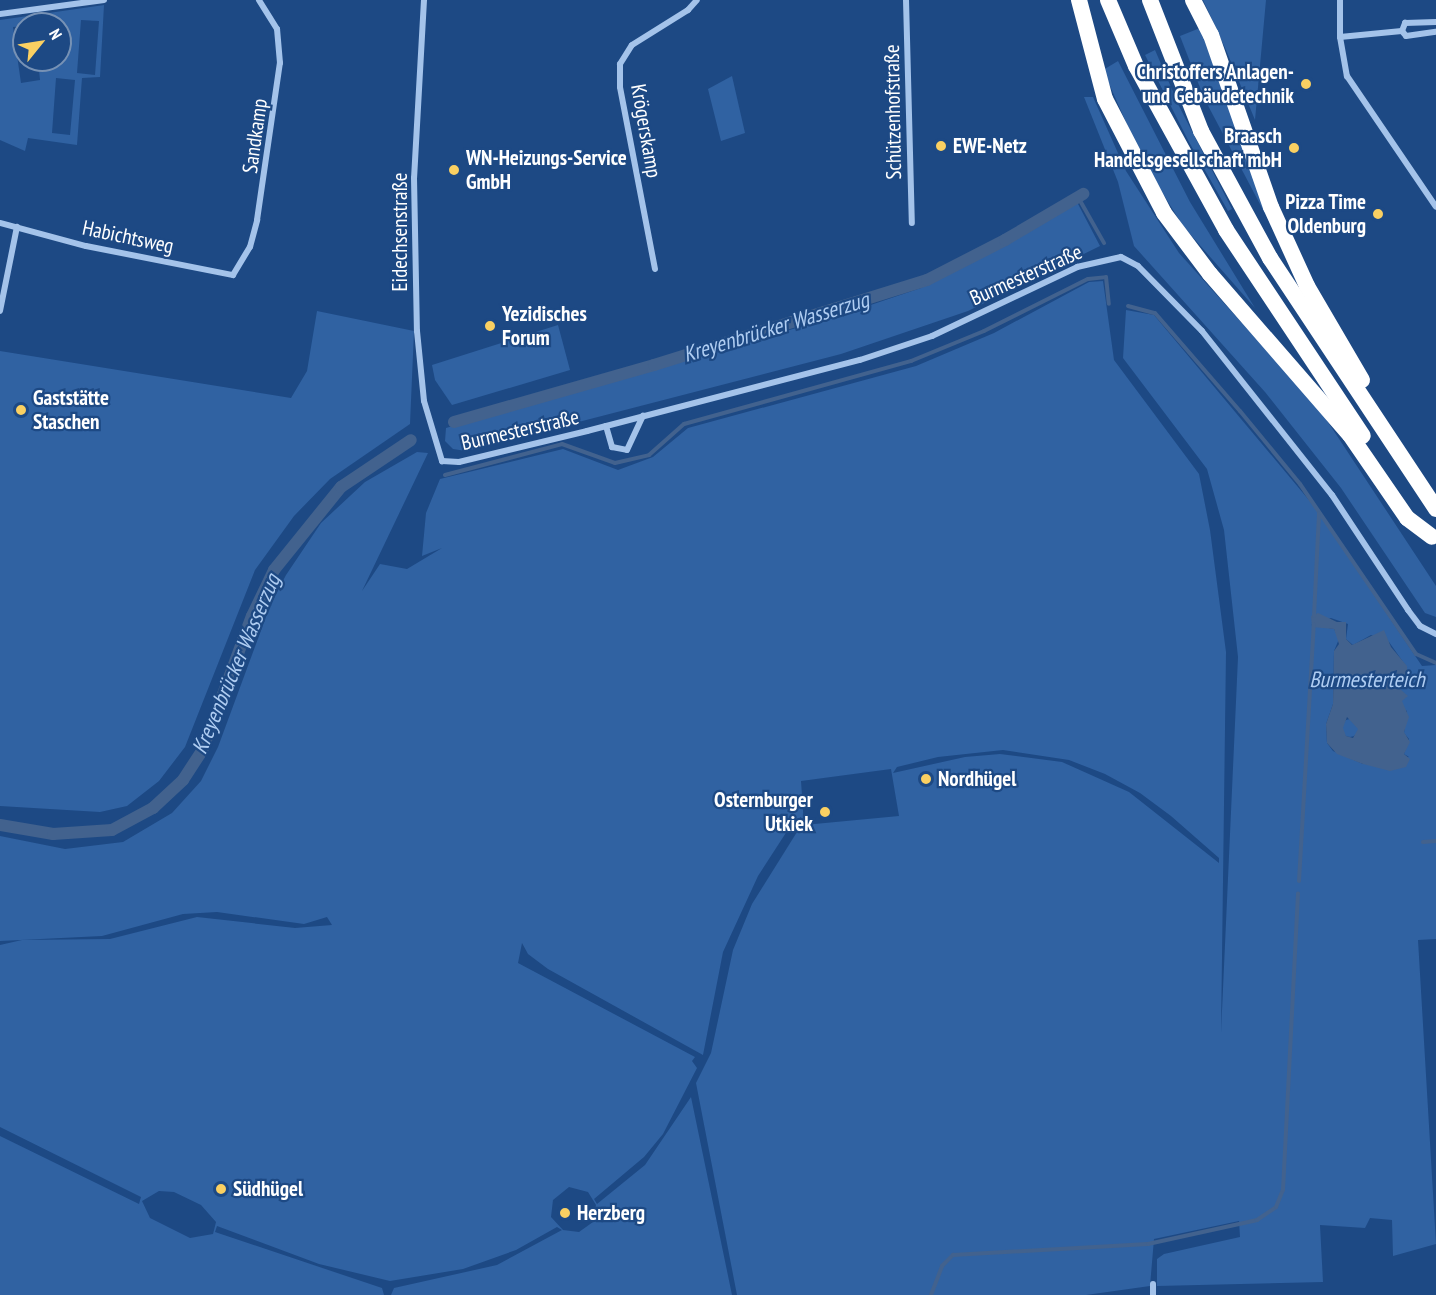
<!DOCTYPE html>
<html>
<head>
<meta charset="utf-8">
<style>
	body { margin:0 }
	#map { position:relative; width:1436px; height:1295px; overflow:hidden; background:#1d4984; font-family:"PT Sans Narrow",sans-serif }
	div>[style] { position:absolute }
	.green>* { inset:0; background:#3062a2 }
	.round { border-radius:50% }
	.water>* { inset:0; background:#42628e }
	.stream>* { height:4px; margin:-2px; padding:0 2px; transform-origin:2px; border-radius:2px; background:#42628e }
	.canal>* { height:12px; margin:-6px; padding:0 6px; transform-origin:6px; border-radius:6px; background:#42628e }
	.street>* { height:6px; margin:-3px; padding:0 3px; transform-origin:3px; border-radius:3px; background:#a4c3ea }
	.highway>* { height:16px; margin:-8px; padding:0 8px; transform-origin:8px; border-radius:8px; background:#fff }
	.dots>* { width:16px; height:16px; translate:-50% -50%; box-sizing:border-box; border:3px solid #1d4984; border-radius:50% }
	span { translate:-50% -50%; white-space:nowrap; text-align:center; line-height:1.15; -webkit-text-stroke:4.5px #1d4984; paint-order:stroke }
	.poi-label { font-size:21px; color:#fff; font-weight:700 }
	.right { translate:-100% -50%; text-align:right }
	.left { translate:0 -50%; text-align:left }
	.street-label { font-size:21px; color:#fff }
	.water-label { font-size:22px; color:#afcdf2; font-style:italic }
	.north { position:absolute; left:12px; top:12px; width:60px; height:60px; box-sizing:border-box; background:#1d4984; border:2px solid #7792b5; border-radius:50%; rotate:60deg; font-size:16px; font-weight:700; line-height:24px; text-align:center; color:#fff }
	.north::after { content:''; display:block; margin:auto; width:21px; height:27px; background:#fad062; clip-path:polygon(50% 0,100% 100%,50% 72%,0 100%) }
</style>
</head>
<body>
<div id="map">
	<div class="green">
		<i style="clip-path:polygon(1203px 0,1266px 0,1255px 120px,1226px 50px)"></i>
		<i style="clip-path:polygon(evenodd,104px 5px,100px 77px,82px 78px,77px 145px,28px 138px,25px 151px,0 140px,0 20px,104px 5px,81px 20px,99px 21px,95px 75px,77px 73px,81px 20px,104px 5px,60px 24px,60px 60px,38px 60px,40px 80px,21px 83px,13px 27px,60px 24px,104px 5px,56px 78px,75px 80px,70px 135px,52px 133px,56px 78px)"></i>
		<i style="clip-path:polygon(1200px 28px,1271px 225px,1204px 98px,1180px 36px)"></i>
		<i style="clip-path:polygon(1155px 50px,1180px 108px,1232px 209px,1228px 211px,1189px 142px,1145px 55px)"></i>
		<i style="clip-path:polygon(1118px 61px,1190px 202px,1255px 308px,1183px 226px,1144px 163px,1103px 70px)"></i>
		<i style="clip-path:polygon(732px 76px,745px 133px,721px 141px,708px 89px)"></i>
		<i style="clip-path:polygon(1084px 97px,1093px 97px,1126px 171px,1179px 253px,1320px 410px,1436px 586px,1436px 617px,1425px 613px,1341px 488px,1265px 392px,1134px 246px,1118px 182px)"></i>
		<i style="clip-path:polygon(1077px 202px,1100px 246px,968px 311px,841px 354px,466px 451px,453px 449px,445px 441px,446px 428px,835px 317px,921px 288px,998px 249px)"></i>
		<i style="clip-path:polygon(evenodd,1103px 281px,1114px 360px,1199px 474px,1210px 530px,1226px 652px,1221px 1033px,1238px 657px,1224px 530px,1207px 469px,1123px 358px,1126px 310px,1154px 315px,1313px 505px,1422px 666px,1436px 665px,1436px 939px,1418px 940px,1436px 1244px,1393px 1256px,1392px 1220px,1370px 1218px,1365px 1228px,1320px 1225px,1323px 1282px,1157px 1286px,1157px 1259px,1164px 1254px,1240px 1237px,1239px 1221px,1154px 1239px,1150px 1286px,1086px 1295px,737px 1295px,696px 1083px,711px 1053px,733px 950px,752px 904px,802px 824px,801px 817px,791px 825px,758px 876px,723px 952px,703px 1055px,548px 969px,528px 954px,522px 943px,518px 963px,695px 1057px,692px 1061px,697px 1068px,663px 1134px,644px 1157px,594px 1199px,597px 1204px,645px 1165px,691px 1097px,732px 1295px,391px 1295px,394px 1288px,497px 1265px,562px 1230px,557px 1227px,516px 1250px,463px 1269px,390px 1281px,319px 1264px,217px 1226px,215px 1232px,382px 1288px,384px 1295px,0 1295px,0 1136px,139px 1204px,141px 1197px,0 1127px,0 945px,22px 940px,110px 939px,197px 917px,295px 928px,332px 925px,327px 917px,304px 924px,217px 912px,183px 914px,102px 936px,0 941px,0 836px,65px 849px,123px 842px,172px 813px,201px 781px,218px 747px,270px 606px,286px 575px,321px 523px,365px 482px,417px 452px,428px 453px,362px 591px,380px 564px,407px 569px,442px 548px,422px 556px,426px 513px,440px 479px,563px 449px,618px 470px,653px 457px,688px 428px,916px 366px,994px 333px,1089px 282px,1103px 281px,1331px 618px,1348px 624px,1346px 639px,1353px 645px,1371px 635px,1389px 642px,1406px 666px,1400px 689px,1402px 708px,1407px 711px,1404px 733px,1409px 739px,1404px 754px,1409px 757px,1363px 764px,1333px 751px,1327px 743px,1326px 724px,1333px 704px,1334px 651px,1339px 639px,1334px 629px,1311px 625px,1331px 618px,1103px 281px,1003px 750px,1069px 760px,1105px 774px,1140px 793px,1171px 816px,1219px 858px,1219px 863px,1129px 792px,1062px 762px,1000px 754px,965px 757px,893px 773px,897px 767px,938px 757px,1003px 750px,1103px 281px,891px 769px,899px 816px,804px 825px,801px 781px,891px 769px,1103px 281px,569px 1187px,588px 1192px,596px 1205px,593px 1222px,579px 1232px,563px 1230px,551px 1217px,553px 1200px,569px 1187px,1103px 281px,159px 1191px,174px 1192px,201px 1205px,216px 1222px,213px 1234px,190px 1238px,150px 1218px,142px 1201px,159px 1191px)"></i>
		<i style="clip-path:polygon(317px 311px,414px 331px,410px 424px,330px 479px,294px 516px,255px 570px,185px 747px,159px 781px,127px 806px,100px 812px,0 806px,0 351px,291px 398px,307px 371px)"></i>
		<i style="clip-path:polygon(558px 325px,570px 370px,452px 405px,435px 380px,432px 365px)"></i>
		<i class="round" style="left:1341px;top:719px;width:18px;height:18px"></i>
	</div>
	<div class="water">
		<i style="clip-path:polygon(evenodd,1318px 613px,1337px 622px,1346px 622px,1346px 639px,1352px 645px,1384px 630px,1391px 647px,1407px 666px,1408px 681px,1400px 689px,1408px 696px,1402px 701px,1409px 717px,1404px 732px,1410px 742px,1404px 754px,1410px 759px,1406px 767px,1390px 771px,1363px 764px,1337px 754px,1327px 743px,1326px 724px,1333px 704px,1334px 651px,1339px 644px,1334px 629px,1312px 627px,1311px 616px,1318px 613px,1347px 717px,1358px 729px,1353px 738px,1346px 736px,1343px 728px,1347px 717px)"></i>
	</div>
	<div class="stream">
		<i style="left:1078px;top:197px;width:53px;rotate:60.5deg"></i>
		<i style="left:1128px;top:306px;width:28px;rotate:15deg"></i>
		<i style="left:1155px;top:313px;width:130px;rotate:49.1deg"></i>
		<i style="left:1240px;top:411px;width:94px;rotate:50.6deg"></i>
		<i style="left:1300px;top:484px;width:206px;rotate:55.7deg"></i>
		<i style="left:1416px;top:654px;width:22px;rotate:24deg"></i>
		<i style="left:445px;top:475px;width:121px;rotate:-14.8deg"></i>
		<i style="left:562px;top:444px;width:56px;rotate:19.7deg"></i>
		<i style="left:615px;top:463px;width:35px;rotate:-13deg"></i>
		<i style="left:649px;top:455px;width:47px;rotate:-41.5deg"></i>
		<i style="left:684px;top:424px;width:236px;rotate:-15.5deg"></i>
		<i style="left:911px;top:361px;width:79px;rotate:-22.3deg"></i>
		<i style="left:984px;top:331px;width:116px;rotate:-26.6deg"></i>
		<i style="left:1088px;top:279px;width:18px;rotate:-6deg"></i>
		<i style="left:1106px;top:277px;width:27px;rotate:84deg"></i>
		<i style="left:1314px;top:616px;width:103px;rotate:-87.2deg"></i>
		<i style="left:1423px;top:842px;width:13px;rotate:-4deg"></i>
		<i style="left:1299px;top:881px;width:257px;rotate:-86.7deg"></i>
		<i style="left:931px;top:1295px;width:31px;rotate:-69deg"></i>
		<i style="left:942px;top:1266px;width:16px;rotate:-45deg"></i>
		<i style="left:953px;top:1255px;width:195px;rotate:-3.2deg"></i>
		<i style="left:1148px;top:1244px;width:112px;rotate:-12.4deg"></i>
		<i style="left:1257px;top:1220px;width:23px;rotate:-34deg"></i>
		<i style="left:1276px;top:1207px;width:18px;rotate:-68deg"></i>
		<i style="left:1283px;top:1190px;width:297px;rotate:-87.1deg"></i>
	</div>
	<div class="canal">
		<i style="left:454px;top:422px;width:208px;rotate:-15.9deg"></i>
		<i style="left:654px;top:365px;width:286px;rotate:-17.3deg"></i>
		<i style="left:927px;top:280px;width:88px;rotate:-27.1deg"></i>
		<i style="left:1005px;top:240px;width:91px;rotate:-30.5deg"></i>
		<i style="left:0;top:825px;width:54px;rotate:9.6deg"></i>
		<i style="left:53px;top:834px;width:59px;rotate:-3.9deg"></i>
		<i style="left:112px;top:830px;width:47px;rotate:-28.2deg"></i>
		<i style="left:153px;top:808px;width:41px;rotate:-43deg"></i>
		<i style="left:183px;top:780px;width:35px;rotate:-57deg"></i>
		<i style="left:202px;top:751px;width:144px;rotate:-69.7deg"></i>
		<i style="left:252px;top:616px;width:51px;rotate:-64.4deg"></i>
		<i style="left:274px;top:570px;width:107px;rotate:-51.1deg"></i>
		<i style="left:341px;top:487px;width:84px;rotate:-33.9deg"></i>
	</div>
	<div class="street">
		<i style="left:424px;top:0;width:178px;rotate:93.2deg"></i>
		<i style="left:414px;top:178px;width:153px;rotate:88.9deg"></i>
		<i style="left:417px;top:331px;width:70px;rotate:84.3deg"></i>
		<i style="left:424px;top:401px;width:63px;rotate:73.3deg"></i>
		<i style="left:442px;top:461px;width:17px;rotate:3deg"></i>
		<i style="left:459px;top:462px;width:132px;rotate:-13.6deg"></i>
		<i style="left:587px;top:431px;width:282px;rotate:-14.6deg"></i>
		<i style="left:860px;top:360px;width:76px;rotate:-18.4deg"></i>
		<i style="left:932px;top:336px;width:161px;rotate:-25.4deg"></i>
		<i style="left:1077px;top:267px;width:45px;rotate:-12.8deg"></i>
		<i style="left:1121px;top:257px;width:19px;rotate:28deg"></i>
		<i style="left:1138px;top:266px;width:91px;rotate:45.4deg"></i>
		<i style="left:1202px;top:331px;width:209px;rotate:51.6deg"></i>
		<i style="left:1332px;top:495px;width:138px;rotate:56.5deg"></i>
		<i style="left:1408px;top:610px;width:20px;rotate:53deg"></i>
		<i style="left:1420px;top:626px;width:18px;rotate:27deg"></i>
		<i style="left:906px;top:0;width:223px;rotate:88.5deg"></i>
		<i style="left:1340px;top:0;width:37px;rotate:90deg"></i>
		<i style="left:1340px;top:37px;width:40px;rotate:80deg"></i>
		<i style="left:1347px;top:76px;width:158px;rotate:55.8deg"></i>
		<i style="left:0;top:14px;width:105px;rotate:-7.7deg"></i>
		<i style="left:1402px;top:31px;width:6px;rotate:51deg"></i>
		<i style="left:1406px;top:36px;width:30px;rotate:-8deg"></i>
		<i style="left:1340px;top:37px;width:62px;rotate:-5.5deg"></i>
		<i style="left:1402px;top:31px;width:9px;rotate:-69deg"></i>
		<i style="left:1405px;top:23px;width:31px;rotate:-2deg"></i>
		<i style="left:0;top:223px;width:89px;rotate:15deg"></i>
		<i style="left:86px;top:246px;width:150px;rotate:11.2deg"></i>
		<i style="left:233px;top:275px;width:33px;rotate:-59deg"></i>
		<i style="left:250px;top:247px;width:28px;rotate:-75deg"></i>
		<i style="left:257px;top:220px;width:159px;rotate:-81.7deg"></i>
		<i style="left:280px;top:63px;width:34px;rotate:-95deg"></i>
		<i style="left:277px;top:29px;width:34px;rotate:-122deg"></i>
		<i style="left:655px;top:269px;width:185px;rotate:-100.9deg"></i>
		<i style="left:620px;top:87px;width:23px;rotate:-90deg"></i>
		<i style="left:620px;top:64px;width:22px;rotate:-58deg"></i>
		<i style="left:632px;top:45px;width:66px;rotate:-32deg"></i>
		<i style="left:688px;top:10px;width:13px;rotate:-48deg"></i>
		<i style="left:0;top:311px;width:86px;rotate:-78.6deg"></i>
		<i style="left:606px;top:426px;width:22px;rotate:74deg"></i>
		<i style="left:612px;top:447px;width:15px;rotate:11deg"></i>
		<i style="left:627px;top:450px;width:38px;rotate:-65deg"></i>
		<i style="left:1153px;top:1284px;width:11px;rotate:90deg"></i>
	</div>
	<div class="highway">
		<i style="left:1079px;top:0;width:102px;rotate:75.3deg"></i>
		<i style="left:1105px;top:99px;width:128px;rotate:62.6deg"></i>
		<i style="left:1164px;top:213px;width:76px;rotate:53deg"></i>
		<i style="left:1210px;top:274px;width:213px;rotate:49deg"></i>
		<i style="left:1350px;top:435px;width:101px;rotate:55.5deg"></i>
		<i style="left:1407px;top:518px;width:31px;rotate:37deg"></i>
		<i style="left:1108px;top:0;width:72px;rotate:67deg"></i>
		<i style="left:1136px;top:66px;width:187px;rotate:61.2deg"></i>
		<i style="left:1226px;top:230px;width:247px;rotate:56.4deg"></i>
		<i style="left:1150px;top:0;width:141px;rotate:68.7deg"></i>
		<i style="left:1201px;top:131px;width:145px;rotate:61.5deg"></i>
		<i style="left:1270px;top:258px;width:301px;rotate:56.5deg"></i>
		<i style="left:1193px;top:0;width:39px;rotate:63deg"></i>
		<i style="left:1211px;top:35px;width:182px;rotate:70.8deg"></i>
		<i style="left:1271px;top:207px;width:87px;rotate:65.5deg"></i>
		<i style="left:1307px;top:286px;width:109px;rotate:59.7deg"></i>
	</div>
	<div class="dots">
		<i style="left:1306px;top:84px;background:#fad062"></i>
		<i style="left:941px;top:146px;background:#fad062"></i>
		<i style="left:1294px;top:148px;background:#fad062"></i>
		<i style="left:454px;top:170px;background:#fad062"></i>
		<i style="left:1378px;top:214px;background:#fad062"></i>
		<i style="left:490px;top:326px;background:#fad062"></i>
		<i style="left:21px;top:410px;background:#fad062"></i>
		<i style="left:926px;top:779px;background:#fad062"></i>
		<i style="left:825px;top:812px;background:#fad062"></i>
		<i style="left:221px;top:1189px;background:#fad062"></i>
		<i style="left:565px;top:1213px;background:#fad062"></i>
	</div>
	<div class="poi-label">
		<span class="right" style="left:1294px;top:84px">Christoffers Anlagen-<br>und Gebäudetechnik</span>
		<span class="right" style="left:1282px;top:148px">Braasch<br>Handelsgesellschaft mbH</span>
		<span class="left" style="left:953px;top:146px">EWE-Netz</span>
		<span class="left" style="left:466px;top:170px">WN-Heizungs-Service<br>GmbH</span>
		<span class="right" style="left:1366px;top:214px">Pizza Time<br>Oldenburg</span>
		<span class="left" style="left:502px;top:326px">Yezidisches<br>Forum</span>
		<span class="left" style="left:33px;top:410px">Gaststätte<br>Staschen</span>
		<span class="left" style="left:938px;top:779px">Nordhügel</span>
		<span class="right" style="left:813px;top:812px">Osternburger<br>Utkiek</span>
		<span class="left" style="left:233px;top:1189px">Südhügel</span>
		<span class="left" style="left:577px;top:1213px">Herzberg</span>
	</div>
	<div class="street-label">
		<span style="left:893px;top:112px;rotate:-91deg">Schützenhofstraße</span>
		<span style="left:646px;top:131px;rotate:80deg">Krögerskamp</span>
		<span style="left:255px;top:136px;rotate:-82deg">Sandkamp</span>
		<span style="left:400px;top:232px;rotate:-90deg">Eidechsenstraße</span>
		<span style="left:128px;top:237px;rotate:12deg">Habichtsweg</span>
		<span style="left:1026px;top:275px;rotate:-24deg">Burmesterstraße</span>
		<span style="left:520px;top:430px;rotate:-13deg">Burmesterstraße</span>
	</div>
	<div class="water-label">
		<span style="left:776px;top:327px;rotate:-17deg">Kreyenbrücker Wasserzug</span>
		<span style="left:236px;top:664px;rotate:-67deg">Kreyenbrücker Wasserzug</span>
		<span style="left:1367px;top:680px">Burmesterteich</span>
	</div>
	<div class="north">N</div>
</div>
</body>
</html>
